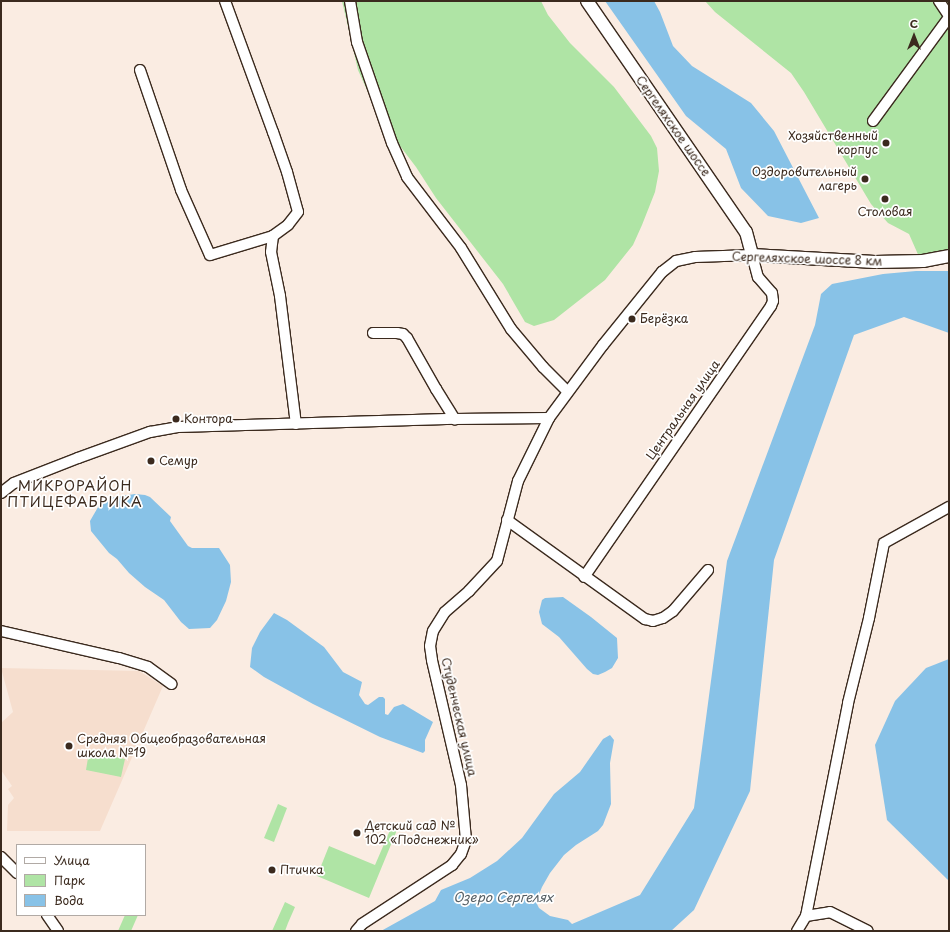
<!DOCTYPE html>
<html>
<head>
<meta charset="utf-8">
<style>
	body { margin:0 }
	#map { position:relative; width:950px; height:932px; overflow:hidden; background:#faece2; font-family:"Playpen Sans",sans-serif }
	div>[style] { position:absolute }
	.built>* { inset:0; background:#f6dece }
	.green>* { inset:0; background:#afe4a5 }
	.water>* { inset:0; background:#88c2e7 }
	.roads { filter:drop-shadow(1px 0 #3b2a1e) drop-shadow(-1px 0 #3b2a1e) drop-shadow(0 1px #3b2a1e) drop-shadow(0 -1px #3b2a1e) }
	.minor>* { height:10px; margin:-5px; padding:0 5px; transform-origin:5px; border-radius:5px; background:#fff }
	.major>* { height:12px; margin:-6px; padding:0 6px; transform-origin:6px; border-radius:6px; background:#fff }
	.dots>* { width:11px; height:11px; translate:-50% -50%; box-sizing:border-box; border:2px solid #fff; border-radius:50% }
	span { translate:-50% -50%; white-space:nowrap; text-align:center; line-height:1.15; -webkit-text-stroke:3.5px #fff; paint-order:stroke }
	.street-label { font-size:12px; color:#3b2a1e }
	.poi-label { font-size:12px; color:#3b2a1e }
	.right { translate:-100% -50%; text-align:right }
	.left { translate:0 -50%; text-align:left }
	.water-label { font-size:13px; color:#565f64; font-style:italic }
	.quarter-label { font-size:14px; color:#3b2a1e; letter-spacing:1px }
	.frame { position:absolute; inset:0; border:2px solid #3b2a1e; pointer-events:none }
	.legend { position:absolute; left:16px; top:844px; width:130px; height:72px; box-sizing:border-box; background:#fff; border:1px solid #b1aaa5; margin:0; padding:5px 7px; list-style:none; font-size:12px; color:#3b2a1e }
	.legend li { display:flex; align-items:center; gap:8px; height:20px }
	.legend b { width:20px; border:1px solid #b1aaa5 }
	.north { position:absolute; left:894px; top:16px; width:40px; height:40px; -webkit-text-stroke:3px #fff; paint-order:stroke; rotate:0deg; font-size:11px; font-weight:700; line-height:16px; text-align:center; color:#3b2a1e }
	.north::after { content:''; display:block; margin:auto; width:14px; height:18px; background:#3b2a1e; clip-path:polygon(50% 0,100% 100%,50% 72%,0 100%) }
</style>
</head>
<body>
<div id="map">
	<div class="built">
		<i style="clip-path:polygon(1px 668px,139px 671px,163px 686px,100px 831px,7px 831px,8px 805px,14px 798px,8px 789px,12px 786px,1px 770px,1px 723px,13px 712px)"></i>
	</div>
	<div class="green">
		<i style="clip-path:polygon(342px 1px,541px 1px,548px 15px,570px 43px,614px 87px,651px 136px,657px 148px,659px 171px,655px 192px,642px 225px,633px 245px,605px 280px,554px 320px,534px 326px,525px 322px,503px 284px,436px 198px,416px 167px,394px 138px,370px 97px,358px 70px)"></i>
		<i style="clip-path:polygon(705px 1px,949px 1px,949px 255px,920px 259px,909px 234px,888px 223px,871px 204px,804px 92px,791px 73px,715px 12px)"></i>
		<i style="clip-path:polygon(89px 752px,125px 759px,121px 777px,86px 770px)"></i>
		<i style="clip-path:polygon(278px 804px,287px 808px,274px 842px,264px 838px)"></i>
		<i style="clip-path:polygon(391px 828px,397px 830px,369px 898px,317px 876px,329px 846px,375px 865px)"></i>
		<i style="clip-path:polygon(285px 902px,295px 907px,288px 923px,285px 931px,272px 931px)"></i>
		<i style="clip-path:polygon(125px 915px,138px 915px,131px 931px,118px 931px)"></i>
	</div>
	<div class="water">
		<i style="clip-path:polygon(605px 1px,654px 1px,660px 12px,673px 46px,692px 66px,751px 103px,774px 131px,819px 218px,801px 223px,768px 216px,741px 188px,726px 149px,686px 116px)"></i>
		<i style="clip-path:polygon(916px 271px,949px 271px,949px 333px,904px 317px,854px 335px,774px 560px,750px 791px,694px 910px,671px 931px,381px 931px,435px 901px,441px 890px,470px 878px,497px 861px,522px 838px,554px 794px,580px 772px,603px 739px,610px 735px,614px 740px,610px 763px,611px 804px,603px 825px,598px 831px,576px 845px,564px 855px,550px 873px,542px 887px,536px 902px,539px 908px,550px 916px,568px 920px,572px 924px,640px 895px,694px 808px,727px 561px,815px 325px,821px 294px,832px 284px,883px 274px)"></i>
		<i style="clip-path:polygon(135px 494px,145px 495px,150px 497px,171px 517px,170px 521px,188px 546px,192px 548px,219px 548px,230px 565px,231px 582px,226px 601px,217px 620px,210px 628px,189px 629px,181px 622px,164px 600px,145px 587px,129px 573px,117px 559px,109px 553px,91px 531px,90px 521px,101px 502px,115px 497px)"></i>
		<i style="clip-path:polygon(563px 597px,591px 617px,617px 638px,618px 658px,612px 668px,605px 672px,598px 675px,593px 674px,587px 669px,559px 637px,542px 624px,539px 612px,542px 600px,545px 598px)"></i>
		<i style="clip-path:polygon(274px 613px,287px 620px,324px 647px,343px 672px,362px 682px,359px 695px,365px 704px,368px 705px,379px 697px,383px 697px,385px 699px,385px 714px,388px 715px,394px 707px,403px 704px,433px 722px,425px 740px,425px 751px,423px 753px,380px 737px,313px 704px,264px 677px,250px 667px,252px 648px,260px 632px)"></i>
		<i style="clip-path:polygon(949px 659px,949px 881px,887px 820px,875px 745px,895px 701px,926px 668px)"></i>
	</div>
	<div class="roads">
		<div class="minor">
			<i style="left:225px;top:1px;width:140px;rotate:69.9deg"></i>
			<i style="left:273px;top:132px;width:42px;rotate:70.7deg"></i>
			<i style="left:287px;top:172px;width:41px;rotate:74.6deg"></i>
			<i style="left:298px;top:212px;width:16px;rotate:128deg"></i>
			<i style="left:288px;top:225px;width:19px;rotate:144deg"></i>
			<i style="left:273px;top:236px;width:16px;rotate:97deg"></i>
			<i style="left:271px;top:252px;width:45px;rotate:78.4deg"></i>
			<i style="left:280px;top:296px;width:129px;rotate:82.9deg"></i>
			<i style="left:350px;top:1px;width:42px;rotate:80.3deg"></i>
			<i style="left:357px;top:42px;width:107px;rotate:70.9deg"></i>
			<i style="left:392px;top:143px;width:37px;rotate:66deg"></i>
			<i style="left:407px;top:177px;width:89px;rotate:52.7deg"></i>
			<i style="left:461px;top:248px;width:95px;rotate:58.3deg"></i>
			<i style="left:511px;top:329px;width:50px;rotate:49.9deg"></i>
			<i style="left:543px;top:367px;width:35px;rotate:45deg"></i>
			<i style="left:939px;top:1px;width:18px;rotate:56deg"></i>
			<i style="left:140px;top:70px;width:127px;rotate:71.1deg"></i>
			<i style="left:181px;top:190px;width:71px;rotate:66deg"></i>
			<i style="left:210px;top:255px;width:66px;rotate:-16.8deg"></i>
			<i style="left:873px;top:121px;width:129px;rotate:-53.8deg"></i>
			<i style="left:373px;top:333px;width:24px"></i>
			<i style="left:397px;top:333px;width:6px;rotate:9deg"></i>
			<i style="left:403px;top:334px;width:6px;rotate:45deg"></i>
			<i style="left:407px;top:338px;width:59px;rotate:60.4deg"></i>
			<i style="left:436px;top:389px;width:36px;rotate:58deg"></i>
			<i style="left:1px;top:493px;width:16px;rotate:-38deg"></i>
			<i style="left:14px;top:483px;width:69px;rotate:-21.3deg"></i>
			<i style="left:78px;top:458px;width:77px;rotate:-19.9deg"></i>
			<i style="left:150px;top:432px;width:28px;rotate:-10deg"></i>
			<i style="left:178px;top:427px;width:277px;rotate:-1.7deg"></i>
			<i style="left:455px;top:419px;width:94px;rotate:-0.6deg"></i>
			<i style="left:507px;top:520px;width:170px;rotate:35.7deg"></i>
			<i style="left:645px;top:619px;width:8px;rotate:14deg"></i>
			<i style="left:653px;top:621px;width:10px;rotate:-17deg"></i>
			<i style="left:663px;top:618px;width:12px;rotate:-35deg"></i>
			<i style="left:673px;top:611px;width:54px;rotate:-49.5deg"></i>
			<i style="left:1px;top:631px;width:121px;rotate:12.9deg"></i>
			<i style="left:119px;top:658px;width:30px;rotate:17deg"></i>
			<i style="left:148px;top:667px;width:29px;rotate:36deg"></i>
			<i style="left:1px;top:857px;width:23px;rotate:45deg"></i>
			<i style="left:47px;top:915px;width:19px;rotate:55deg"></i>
			<i style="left:806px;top:916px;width:24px;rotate:-9deg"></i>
			<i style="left:830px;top:912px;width:42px;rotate:26.6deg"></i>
			<i style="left:356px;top:931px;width:9px;rotate:-49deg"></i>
			<i style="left:362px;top:924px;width:108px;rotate:-33.2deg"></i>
			<i style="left:452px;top:865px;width:14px;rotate:-51deg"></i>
			<i style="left:461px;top:854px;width:15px;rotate:-70deg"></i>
			<i style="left:466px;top:840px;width:55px;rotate:-95.2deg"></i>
			<i style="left:461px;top:785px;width:128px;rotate:-103.1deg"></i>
			<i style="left:432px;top:660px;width:14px;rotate:-98deg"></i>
			<i style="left:430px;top:646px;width:15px;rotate:-79deg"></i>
			<i style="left:433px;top:631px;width:22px;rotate:-58deg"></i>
			<i style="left:445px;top:612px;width:32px;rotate:-41deg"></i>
			<i style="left:469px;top:591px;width:41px;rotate:-47deg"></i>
			<i style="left:497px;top:561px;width:83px;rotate:-75.3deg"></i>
			<i style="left:518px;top:481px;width:70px;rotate:-63.8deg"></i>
			<i style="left:549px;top:418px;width:91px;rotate:-53.5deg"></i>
			<i style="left:603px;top:345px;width:94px;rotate:-51.1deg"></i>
			<i style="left:662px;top:272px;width:18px;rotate:-38deg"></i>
			<i style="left:676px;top:261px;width:19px;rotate:-12deg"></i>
			<i style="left:695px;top:257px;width:57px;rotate:-2deg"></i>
			<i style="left:752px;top:255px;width:23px;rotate:75deg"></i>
			<i style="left:758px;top:277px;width:21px;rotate:49deg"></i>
			<i style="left:772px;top:293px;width:8px;rotate:83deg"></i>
			<i style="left:773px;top:301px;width:5px;rotate:112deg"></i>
			<i style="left:771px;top:306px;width:329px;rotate:124.6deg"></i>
			<i style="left:797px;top:931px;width:17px;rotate:-59deg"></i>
			<i style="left:806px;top:916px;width:217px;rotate:-78.8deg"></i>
			<i style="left:848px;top:703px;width:88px;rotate:-76.1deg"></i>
			<i style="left:869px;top:618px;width:76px;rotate:-78.7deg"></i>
			<i style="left:884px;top:543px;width:74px;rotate:-29deg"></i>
		</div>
		<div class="major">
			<i style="left:587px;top:1px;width:280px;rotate:55.5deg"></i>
			<i style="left:746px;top:232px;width:24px;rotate:75deg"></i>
			<i style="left:752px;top:255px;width:123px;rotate:3.3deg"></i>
			<i style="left:875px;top:262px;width:48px;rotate:-1.2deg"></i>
			<i style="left:923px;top:261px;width:26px;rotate:-11deg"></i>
		</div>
	</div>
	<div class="dots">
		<i style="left:886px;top:143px;background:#3b2a1e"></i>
		<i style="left:865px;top:179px;background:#3b2a1e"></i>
		<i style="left:885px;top:199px;background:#3b2a1e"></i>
		<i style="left:632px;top:319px;background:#3b2a1e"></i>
		<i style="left:176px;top:419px;background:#3b2a1e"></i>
		<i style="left:151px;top:461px;background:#3b2a1e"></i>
		<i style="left:69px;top:746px;background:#3b2a1e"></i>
		<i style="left:357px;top:833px;background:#3b2a1e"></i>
		<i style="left:272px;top:870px;background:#3b2a1e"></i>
	</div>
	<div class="street-label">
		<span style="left:673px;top:126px;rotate:55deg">Сергеляхское шоссе</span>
		<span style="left:807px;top:259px;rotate:2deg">Сергеляхское шоссе 8 км</span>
		<span style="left:683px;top:410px;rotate:-55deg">Центральная улица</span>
		<span style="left:459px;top:717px;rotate:77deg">Студенческая улица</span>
	</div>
	<div class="poi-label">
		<span class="right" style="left:878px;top:143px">Хозяйственный<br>корпус</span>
		<span class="right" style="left:857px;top:179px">Оздоровительный<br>лагерь</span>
		<span style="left:885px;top:212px">Столовая</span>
		<span class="left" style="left:640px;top:319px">Берёзка</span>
		<span class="left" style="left:184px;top:419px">Контора</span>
		<span class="left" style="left:159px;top:461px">Семур</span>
		<span class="left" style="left:77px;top:746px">Средняя Общеобразовательная<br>школа №19</span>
		<span class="left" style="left:365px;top:833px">Детский сад №<br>102 «Подснежник»</span>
		<span class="left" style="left:280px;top:870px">Птичка</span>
	</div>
	<div class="water-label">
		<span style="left:503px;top:897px">Озеро Сергелях</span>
	</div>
	<div class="quarter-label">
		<span style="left:75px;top:494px">МИКРОРАЙОН<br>ПТИЦЕФАБРИКА</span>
	</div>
	<div class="frame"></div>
	<ul class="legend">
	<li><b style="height:5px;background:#fff"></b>Улица</li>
	<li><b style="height:11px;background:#afe4a5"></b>Парк</li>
	<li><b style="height:11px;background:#88c2e7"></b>Вода</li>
	</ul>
	<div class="north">С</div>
</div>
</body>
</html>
